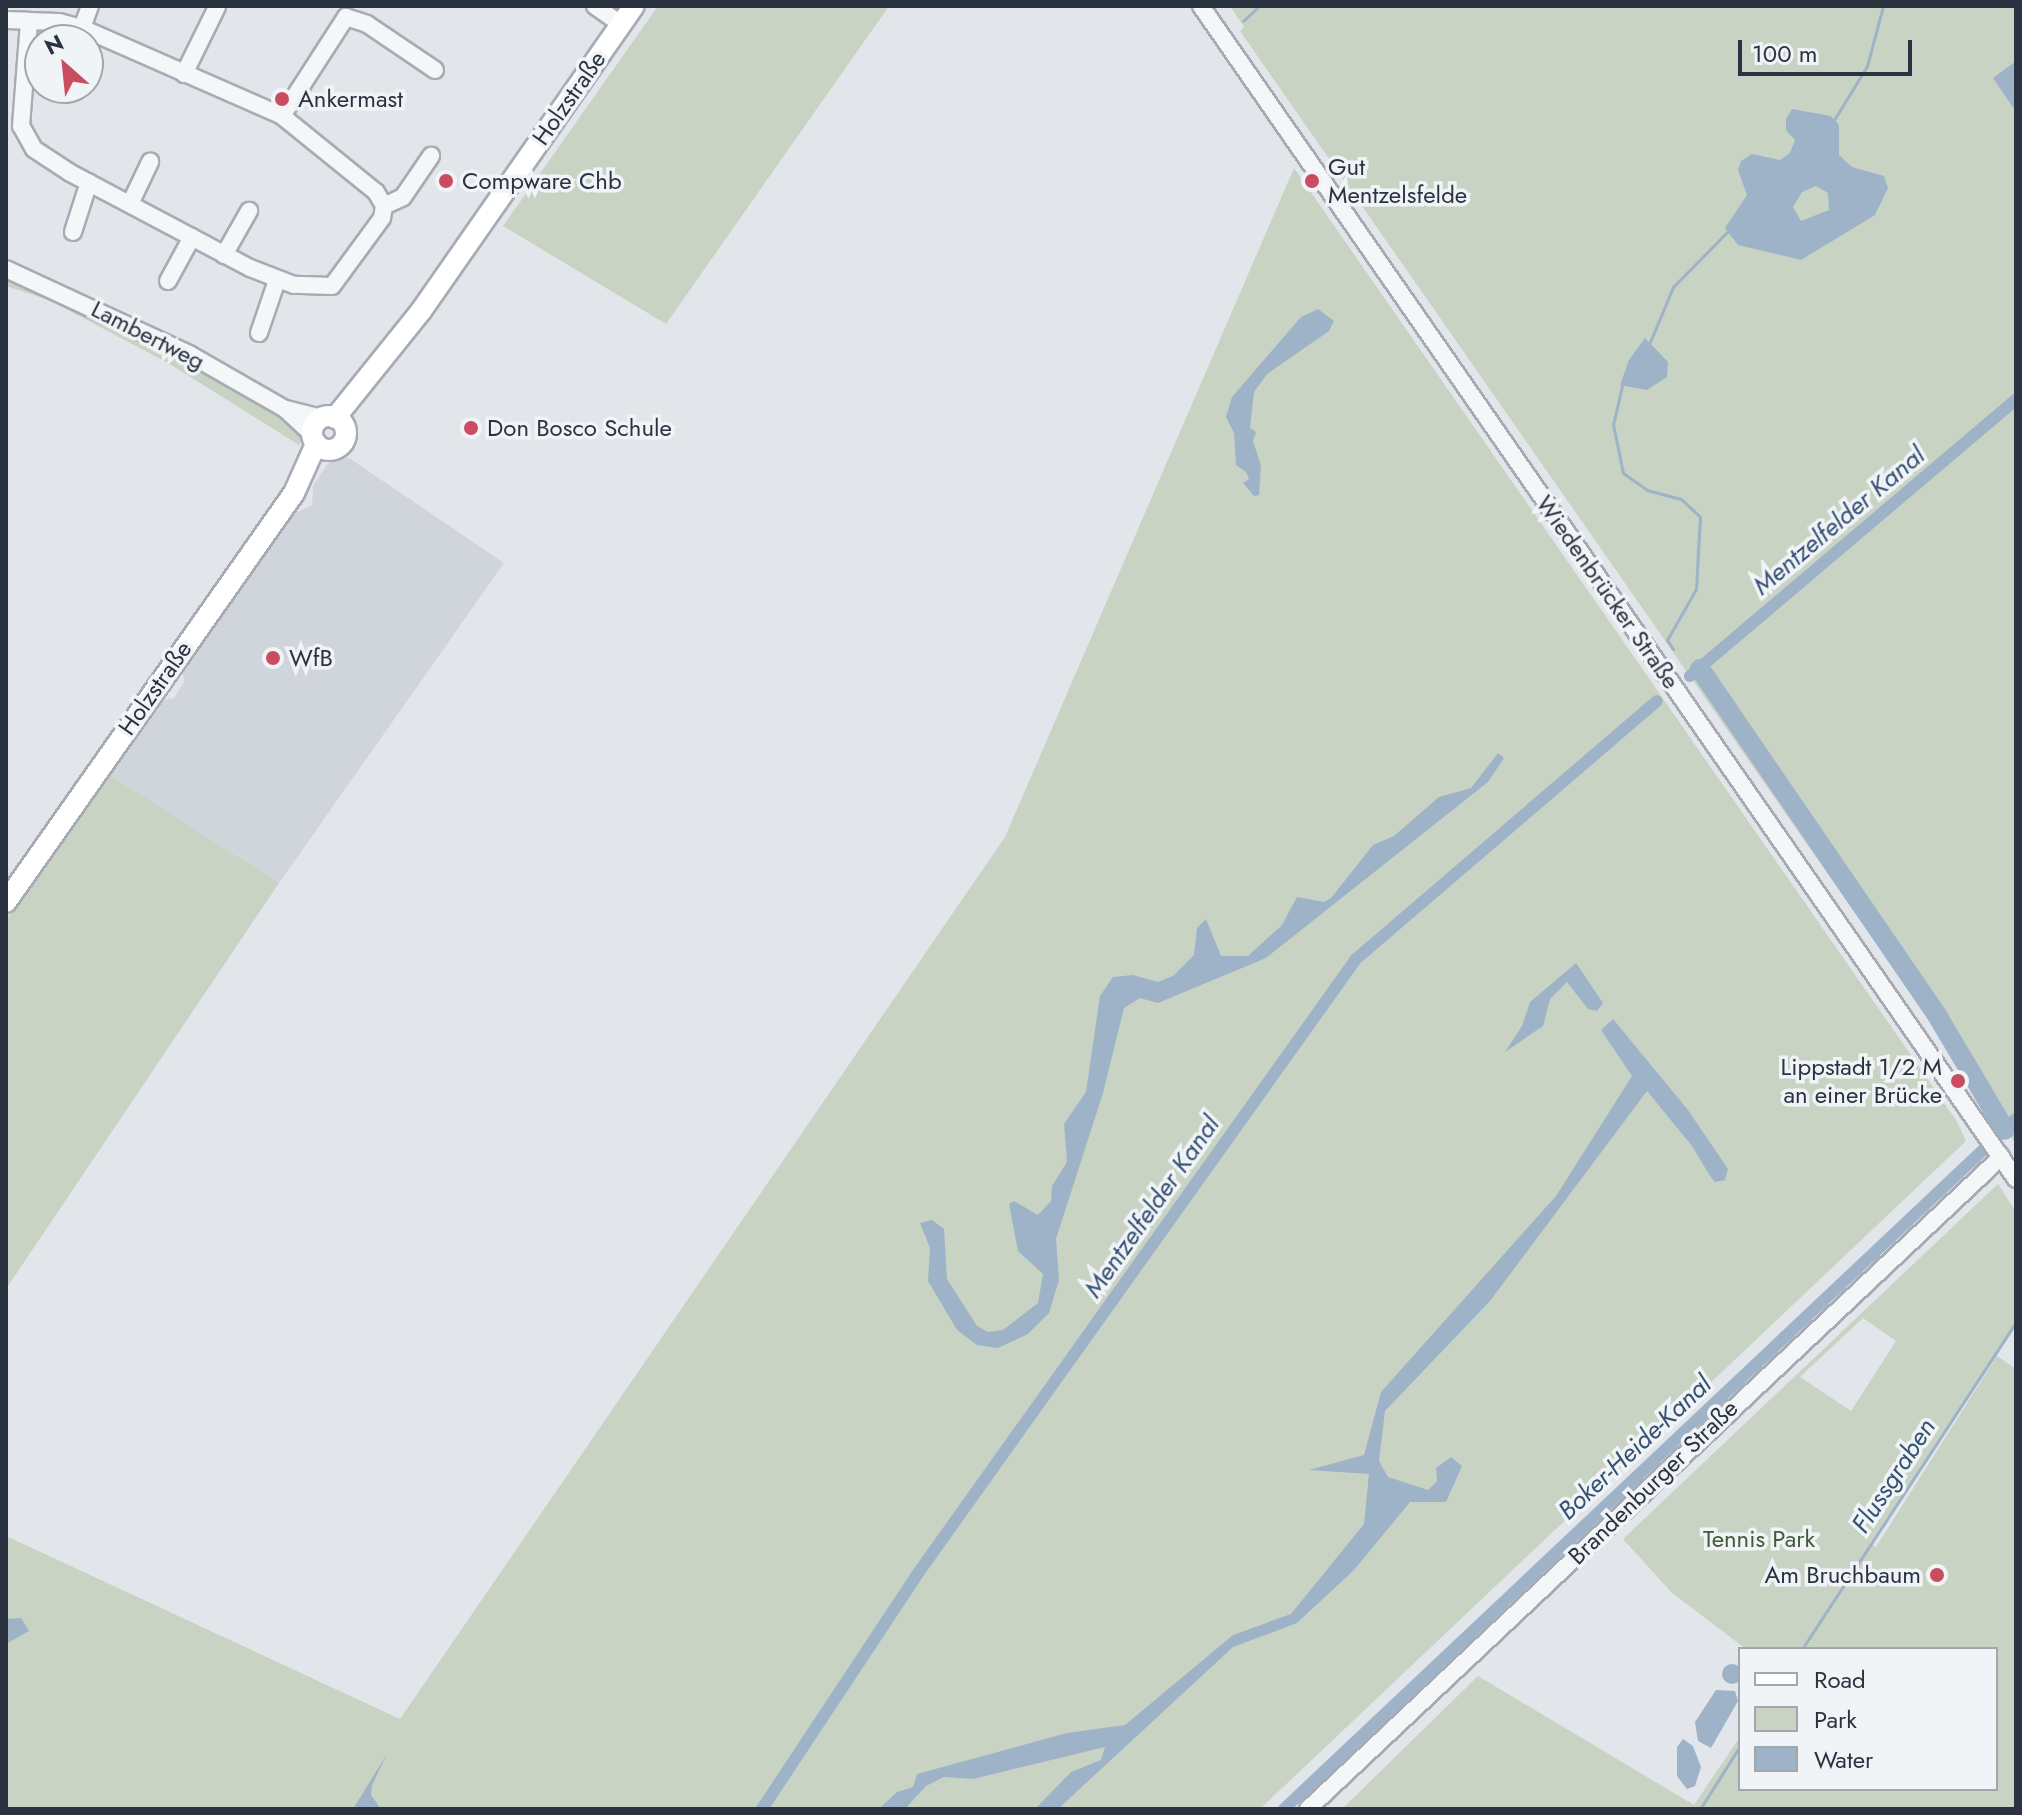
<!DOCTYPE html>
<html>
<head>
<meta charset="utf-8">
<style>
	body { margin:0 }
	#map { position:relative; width:2022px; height:1815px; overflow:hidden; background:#e2e5ea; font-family:Jost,sans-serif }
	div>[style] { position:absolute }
	.built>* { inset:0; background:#d0d4db }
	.green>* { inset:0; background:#c8d3c3 }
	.water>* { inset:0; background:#9eb3c8 }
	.round { border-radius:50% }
	.stream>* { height:3px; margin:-1.5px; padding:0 1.5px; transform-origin:1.5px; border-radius:1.5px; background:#9eb3c8 }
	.canal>* { height:12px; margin:-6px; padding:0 6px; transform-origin:6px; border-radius:6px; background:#9eb3c8 }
	.river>* { height:20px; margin:-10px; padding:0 10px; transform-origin:10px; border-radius:10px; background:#9eb3c8 }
	.roads { filter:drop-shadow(2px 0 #a7acb4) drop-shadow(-2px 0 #a7acb4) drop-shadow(0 2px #a7acb4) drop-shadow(0 -2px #a7acb4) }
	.minor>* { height:16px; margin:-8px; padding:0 8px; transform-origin:8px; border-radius:8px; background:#f4f6f8 }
	.major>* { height:20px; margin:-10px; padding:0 10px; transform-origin:10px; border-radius:10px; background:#fff }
	.major>.ring { margin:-10px; padding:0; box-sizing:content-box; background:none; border:20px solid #fff; border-radius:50% }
	.dots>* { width:22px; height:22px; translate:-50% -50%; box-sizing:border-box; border:4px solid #f1f4f7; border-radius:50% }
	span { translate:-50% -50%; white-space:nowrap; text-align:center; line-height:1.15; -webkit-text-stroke:7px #f1f4f7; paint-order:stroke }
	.street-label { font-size:24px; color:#2b3341 }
	.poi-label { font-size:24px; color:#2b3341 }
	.left { translate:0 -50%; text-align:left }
	.right { translate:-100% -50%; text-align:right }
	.park-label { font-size:24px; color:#405c38 }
	.water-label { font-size:26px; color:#365273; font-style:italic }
	.frame { position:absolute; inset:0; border:8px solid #2b3341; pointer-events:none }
	.legend { position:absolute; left:1738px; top:1647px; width:260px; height:144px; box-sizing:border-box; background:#f1f4f7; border:2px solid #a2a7ae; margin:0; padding:10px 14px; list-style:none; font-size:24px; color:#2b3341 }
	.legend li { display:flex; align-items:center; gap:16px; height:40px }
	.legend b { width:40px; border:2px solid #a2a7ae }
	.north { position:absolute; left:24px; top:24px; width:80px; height:80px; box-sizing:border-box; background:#f1f4f7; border:2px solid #a2a7ae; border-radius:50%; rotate:333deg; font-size:22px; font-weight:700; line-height:32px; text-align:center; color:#2b3341 }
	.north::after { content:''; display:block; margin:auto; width:28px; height:36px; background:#c94c61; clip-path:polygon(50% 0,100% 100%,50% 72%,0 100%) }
	.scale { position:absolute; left:1738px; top:40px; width:174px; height:36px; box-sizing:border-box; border:4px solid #2b3341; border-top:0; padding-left:10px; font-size:24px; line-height:28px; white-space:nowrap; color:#2b3341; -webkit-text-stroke:6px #f1f4f7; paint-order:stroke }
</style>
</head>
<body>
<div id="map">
	<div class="built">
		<i style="clip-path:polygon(349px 458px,504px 563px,279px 883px,110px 775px,163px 700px,174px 698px,184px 682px,183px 671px,294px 514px,312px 505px,313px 486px,330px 461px)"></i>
	</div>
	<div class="green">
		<i style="clip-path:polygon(658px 6px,889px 6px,666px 324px,503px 226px)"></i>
		<i style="clip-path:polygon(1230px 6px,2016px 6px,2016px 1144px,1240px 31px,1244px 27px)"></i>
		<i style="clip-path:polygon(1294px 168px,1956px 1120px,1966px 1141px,1260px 1809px,6px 1809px,6px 1536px,400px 1719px,1005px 837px)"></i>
		<i style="clip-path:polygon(6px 275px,215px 377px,292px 423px,302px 440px,299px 445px,168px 363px,49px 300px,6px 286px)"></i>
		<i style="clip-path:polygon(110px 775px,279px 883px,6px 1289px,6px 920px)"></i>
		<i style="clip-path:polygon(evenodd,1998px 1184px,2016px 1212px,2016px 1322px,1870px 1543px,1876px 1547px,1997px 1356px,2016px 1369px,2016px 1809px,1342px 1809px,1478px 1676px,1694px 1805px,1740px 1737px,1740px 1789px,1996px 1789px,1996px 1649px,1746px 1649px,1672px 1593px,1623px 1539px,1998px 1184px,1863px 1318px,1896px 1341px,1851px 1411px,1800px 1377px,1863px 1318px)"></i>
	</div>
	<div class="water">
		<i style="clip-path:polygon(2016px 61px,2016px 112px,1993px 78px)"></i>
		<i style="clip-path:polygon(evenodd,1792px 109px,1831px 116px,1839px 125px,1839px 155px,1852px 167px,1884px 176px,1888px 188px,1875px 215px,1801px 260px,1738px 245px,1725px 228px,1747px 195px,1738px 170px,1741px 161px,1752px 154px,1780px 160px,1790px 153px,1795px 140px,1786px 130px,1786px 119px,1792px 109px,1816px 186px,1828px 193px,1829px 210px,1801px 221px,1793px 207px,1802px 192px,1816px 186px)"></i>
		<i style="clip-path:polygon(1318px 309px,1334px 321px,1329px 331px,1267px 374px,1254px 392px,1250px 428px,1256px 432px,1253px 441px,1261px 466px,1259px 495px,1254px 496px,1243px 483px,1249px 479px,1246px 472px,1236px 465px,1234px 433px,1226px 417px,1232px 397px,1301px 317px)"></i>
		<i style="clip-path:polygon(1645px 338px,1668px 362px,1667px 377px,1647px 390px,1620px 385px,1629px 360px)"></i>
		<i style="clip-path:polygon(1498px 753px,1504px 758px,1488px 782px,1266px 958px,1158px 1003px,1140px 998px,1124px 1008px,1103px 1093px,1056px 1239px,1059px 1280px,1049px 1313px,1028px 1334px,998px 1348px,977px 1345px,957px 1330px,928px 1281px,930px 1248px,920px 1223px,932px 1220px,944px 1229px,947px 1279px,977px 1326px,988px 1332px,1003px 1330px,1038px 1303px,1043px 1274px,1018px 1251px,1009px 1204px,1014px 1201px,1038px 1215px,1051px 1201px,1052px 1186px,1067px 1162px,1064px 1124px,1086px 1092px,1100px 996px,1113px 977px,1133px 975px,1158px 982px,1173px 976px,1194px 955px,1197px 928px,1206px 919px,1221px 956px,1248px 956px,1282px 925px,1297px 897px,1324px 902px,1331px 898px,1373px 845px,1394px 836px,1439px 797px,1471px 788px)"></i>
		<i style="clip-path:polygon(1576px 963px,1603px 1003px,1597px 1011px,1588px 1009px,1567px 982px,1550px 999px,1543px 1026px,1505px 1052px,1522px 1026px,1530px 1002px)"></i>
		<i style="clip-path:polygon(1613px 1019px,1688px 1110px,1728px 1169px,1725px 1180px,1715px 1182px,1710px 1176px,1692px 1146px,1647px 1091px,1490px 1301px,1385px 1411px,1379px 1461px,1388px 1477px,1428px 1490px,1437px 1481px,1436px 1468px,1451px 1457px,1462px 1466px,1446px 1502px,1410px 1502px,1354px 1570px,1297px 1623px,1233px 1647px,1058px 1809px,1035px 1809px,1071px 1772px,1101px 1760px,1105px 1747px,973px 1779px,944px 1777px,926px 1786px,905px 1809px,879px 1809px,897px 1792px,913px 1787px,917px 1774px,1067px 1733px,1125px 1725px,1233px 1635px,1291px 1614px,1364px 1524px,1369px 1474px,1309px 1470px,1364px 1455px,1381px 1392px,1556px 1196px,1632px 1076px,1601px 1030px)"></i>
		<i style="clip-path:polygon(21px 1618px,29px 1631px,6px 1644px,6px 1619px)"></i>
		<i class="round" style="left:1722px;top:1664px;width:20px;height:20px"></i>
		<i style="clip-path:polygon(1716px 1690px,1735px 1691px,1738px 1701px,1711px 1748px,1698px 1741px,1695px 1722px)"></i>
		<i style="clip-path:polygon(1683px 1739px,1693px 1746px,1701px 1767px,1695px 1786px,1687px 1789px,1677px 1776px,1677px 1747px)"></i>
		<i style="clip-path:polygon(387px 1754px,372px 1785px,371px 1795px,381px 1809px,353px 1809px)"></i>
	</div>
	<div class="stream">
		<i style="left:1243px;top:21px;width:22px;rotate:-43deg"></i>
		<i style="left:1834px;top:120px;width:63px;rotate:-58.6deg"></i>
		<i style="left:1867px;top:66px;width:62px;rotate:-75.1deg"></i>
		<i style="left:1650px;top:342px;width:60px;rotate:-67.3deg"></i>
		<i style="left:1673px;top:287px;width:77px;rotate:-45.5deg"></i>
		<i style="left:1622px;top:386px;width:39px;rotate:103deg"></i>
		<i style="left:1613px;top:424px;width:50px;rotate:78.5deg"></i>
		<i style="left:1623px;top:473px;width:29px;rotate:35deg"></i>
		<i style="left:1647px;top:490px;width:35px;rotate:15deg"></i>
		<i style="left:1681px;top:499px;width:26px;rotate:43deg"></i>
		<i style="left:1700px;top:517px;width:72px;rotate:93.2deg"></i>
		<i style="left:1696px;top:589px;width:59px;rotate:119.6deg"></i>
		<i style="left:1667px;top:640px;width:11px;rotate:56deg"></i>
		<i style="left:1802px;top:1649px;width:391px;rotate:-56.8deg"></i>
		<i style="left:1700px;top:1809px;width:75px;rotate:-57.6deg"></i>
	</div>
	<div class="canal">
		<i style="left:1690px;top:676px;width:427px;rotate:-40.3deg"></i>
		<i style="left:762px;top:1809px;width:279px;rotate:-56.5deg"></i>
		<i style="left:916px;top:1576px;width:758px;rotate:-54.51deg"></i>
		<i style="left:1356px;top:959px;width:396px;rotate:-40.6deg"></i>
		<i style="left:1284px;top:1809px;width:1006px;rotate:-43.31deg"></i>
	</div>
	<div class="river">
		<i style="left:1700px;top:669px;width:422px;rotate:55.6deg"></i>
		<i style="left:1938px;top:1017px;width:131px;rotate:59.3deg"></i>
	</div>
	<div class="roads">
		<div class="minor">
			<i style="left:595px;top:6px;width:32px;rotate:35deg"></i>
			<i style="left:1201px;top:6px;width:1428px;rotate:55.21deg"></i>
			<i style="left:6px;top:20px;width:23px;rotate:2deg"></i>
			<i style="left:29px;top:21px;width:30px;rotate:2deg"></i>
			<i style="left:59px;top:22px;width:24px;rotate:15deg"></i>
			<i style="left:82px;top:28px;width:219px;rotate:23.7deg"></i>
			<i style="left:282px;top:116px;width:121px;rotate:39deg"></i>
			<i style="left:376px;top:192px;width:16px;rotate:60deg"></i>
			<i style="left:384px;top:206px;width:12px;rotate:99deg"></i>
			<i style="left:382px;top:218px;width:84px;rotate:126.3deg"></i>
			<i style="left:332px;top:286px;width:38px;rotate:-178deg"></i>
			<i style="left:294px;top:285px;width:47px;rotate:-158.9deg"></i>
			<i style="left:250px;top:268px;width:205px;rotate:-152.1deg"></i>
			<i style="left:69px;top:172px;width:42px;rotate:-146.7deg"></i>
			<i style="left:34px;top:149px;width:26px;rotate:-119deg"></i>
			<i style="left:21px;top:126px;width:105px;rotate:-85.6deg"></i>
			<i style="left:82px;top:28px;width:23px;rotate:-70deg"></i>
			<i style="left:184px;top:74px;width:75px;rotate:-63.8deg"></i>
			<i style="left:282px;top:116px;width:118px;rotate:-57.1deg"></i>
			<i style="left:346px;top:17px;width:22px;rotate:18deg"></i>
			<i style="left:367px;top:24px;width:82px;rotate:34.1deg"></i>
			<i style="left:130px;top:204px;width:47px;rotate:-64.5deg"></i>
			<i style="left:384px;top:206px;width:21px;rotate:-25deg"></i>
			<i style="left:403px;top:197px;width:50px;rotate:-55.7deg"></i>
			<i style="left:73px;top:232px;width:52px;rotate:-72.3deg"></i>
			<i style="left:224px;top:255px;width:51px;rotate:-60.4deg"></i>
			<i style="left:6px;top:269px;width:202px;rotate:24.9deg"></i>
			<i style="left:189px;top:354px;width:111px;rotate:29.8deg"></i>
			<i style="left:285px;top:409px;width:37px;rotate:43deg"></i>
			<i style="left:168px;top:281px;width:50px;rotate:-61.4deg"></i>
			<i style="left:259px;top:333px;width:56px;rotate:-71.2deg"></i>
			<i style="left:286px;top:409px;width:36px;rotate:14deg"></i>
			<i style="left:1308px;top:1809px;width:952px;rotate:-43.25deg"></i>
		</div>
		<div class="major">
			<i class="ring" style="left:312px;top:416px;width:14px;height:14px"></i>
			<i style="left:335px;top:418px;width:137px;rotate:-51.2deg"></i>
			<i style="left:421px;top:311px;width:372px;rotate:-55.1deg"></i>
			<i style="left:6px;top:902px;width:500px;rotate:-54.85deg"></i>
			<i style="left:294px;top:493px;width:54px;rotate:-65.8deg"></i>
		</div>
	</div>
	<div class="dots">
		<i style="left:282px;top:99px;background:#c94c61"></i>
		<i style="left:446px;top:181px;background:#c94c61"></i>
		<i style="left:1312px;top:181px;background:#c94c61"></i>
		<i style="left:471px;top:428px;background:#c94c61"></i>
		<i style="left:273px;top:658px;background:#c94c61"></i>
		<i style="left:1958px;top:1081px;background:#c94c61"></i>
		<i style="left:1937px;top:1575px;background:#c94c61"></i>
	</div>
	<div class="street-label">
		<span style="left:569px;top:98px;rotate:-55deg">Holzstraße</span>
		<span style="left:148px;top:335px;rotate:27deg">Lambertweg</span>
		<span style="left:1608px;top:592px;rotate:55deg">Wiedenbrücker Straße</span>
		<span style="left:155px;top:688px;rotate:-55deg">Holzstraße</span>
		<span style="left:1653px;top:1482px;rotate:-44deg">Brandenburger Straße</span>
	</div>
	<div class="poi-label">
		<span class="left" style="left:298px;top:99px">Ankermast</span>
		<span class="left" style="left:1328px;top:181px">Gut<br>Mentzelsfelde</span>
		<span class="left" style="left:462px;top:181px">Compware Chb</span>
		<span class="left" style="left:487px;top:428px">Don Bosco Schule</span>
		<span class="left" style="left:289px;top:658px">WfB</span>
		<span class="right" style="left:1942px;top:1081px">Lippstadt 1/2 M<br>an einer Brücke</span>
		<span class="right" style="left:1921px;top:1575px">Am Bruchbaum</span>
	</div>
	<div class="park-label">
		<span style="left:1759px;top:1539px">Tennis Park</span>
	</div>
	<div class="water-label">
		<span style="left:1839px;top:521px;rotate:-40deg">Mentzelfelder Kanal</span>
		<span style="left:1152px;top:1207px;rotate:-55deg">Mentzelfelder Kanal</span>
		<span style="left:1635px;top:1448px;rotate:-43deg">Boker-Heide-Kanal</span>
		<span style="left:1894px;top:1476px;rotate:-57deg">Flussgraben</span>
	</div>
	<div class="frame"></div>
	<ul class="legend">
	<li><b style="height:10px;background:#fff"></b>Road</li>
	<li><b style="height:22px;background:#c8d3c3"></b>Park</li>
	<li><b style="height:22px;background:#9eb3c8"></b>Water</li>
	</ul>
	<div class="north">N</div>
	<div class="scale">100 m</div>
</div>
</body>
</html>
